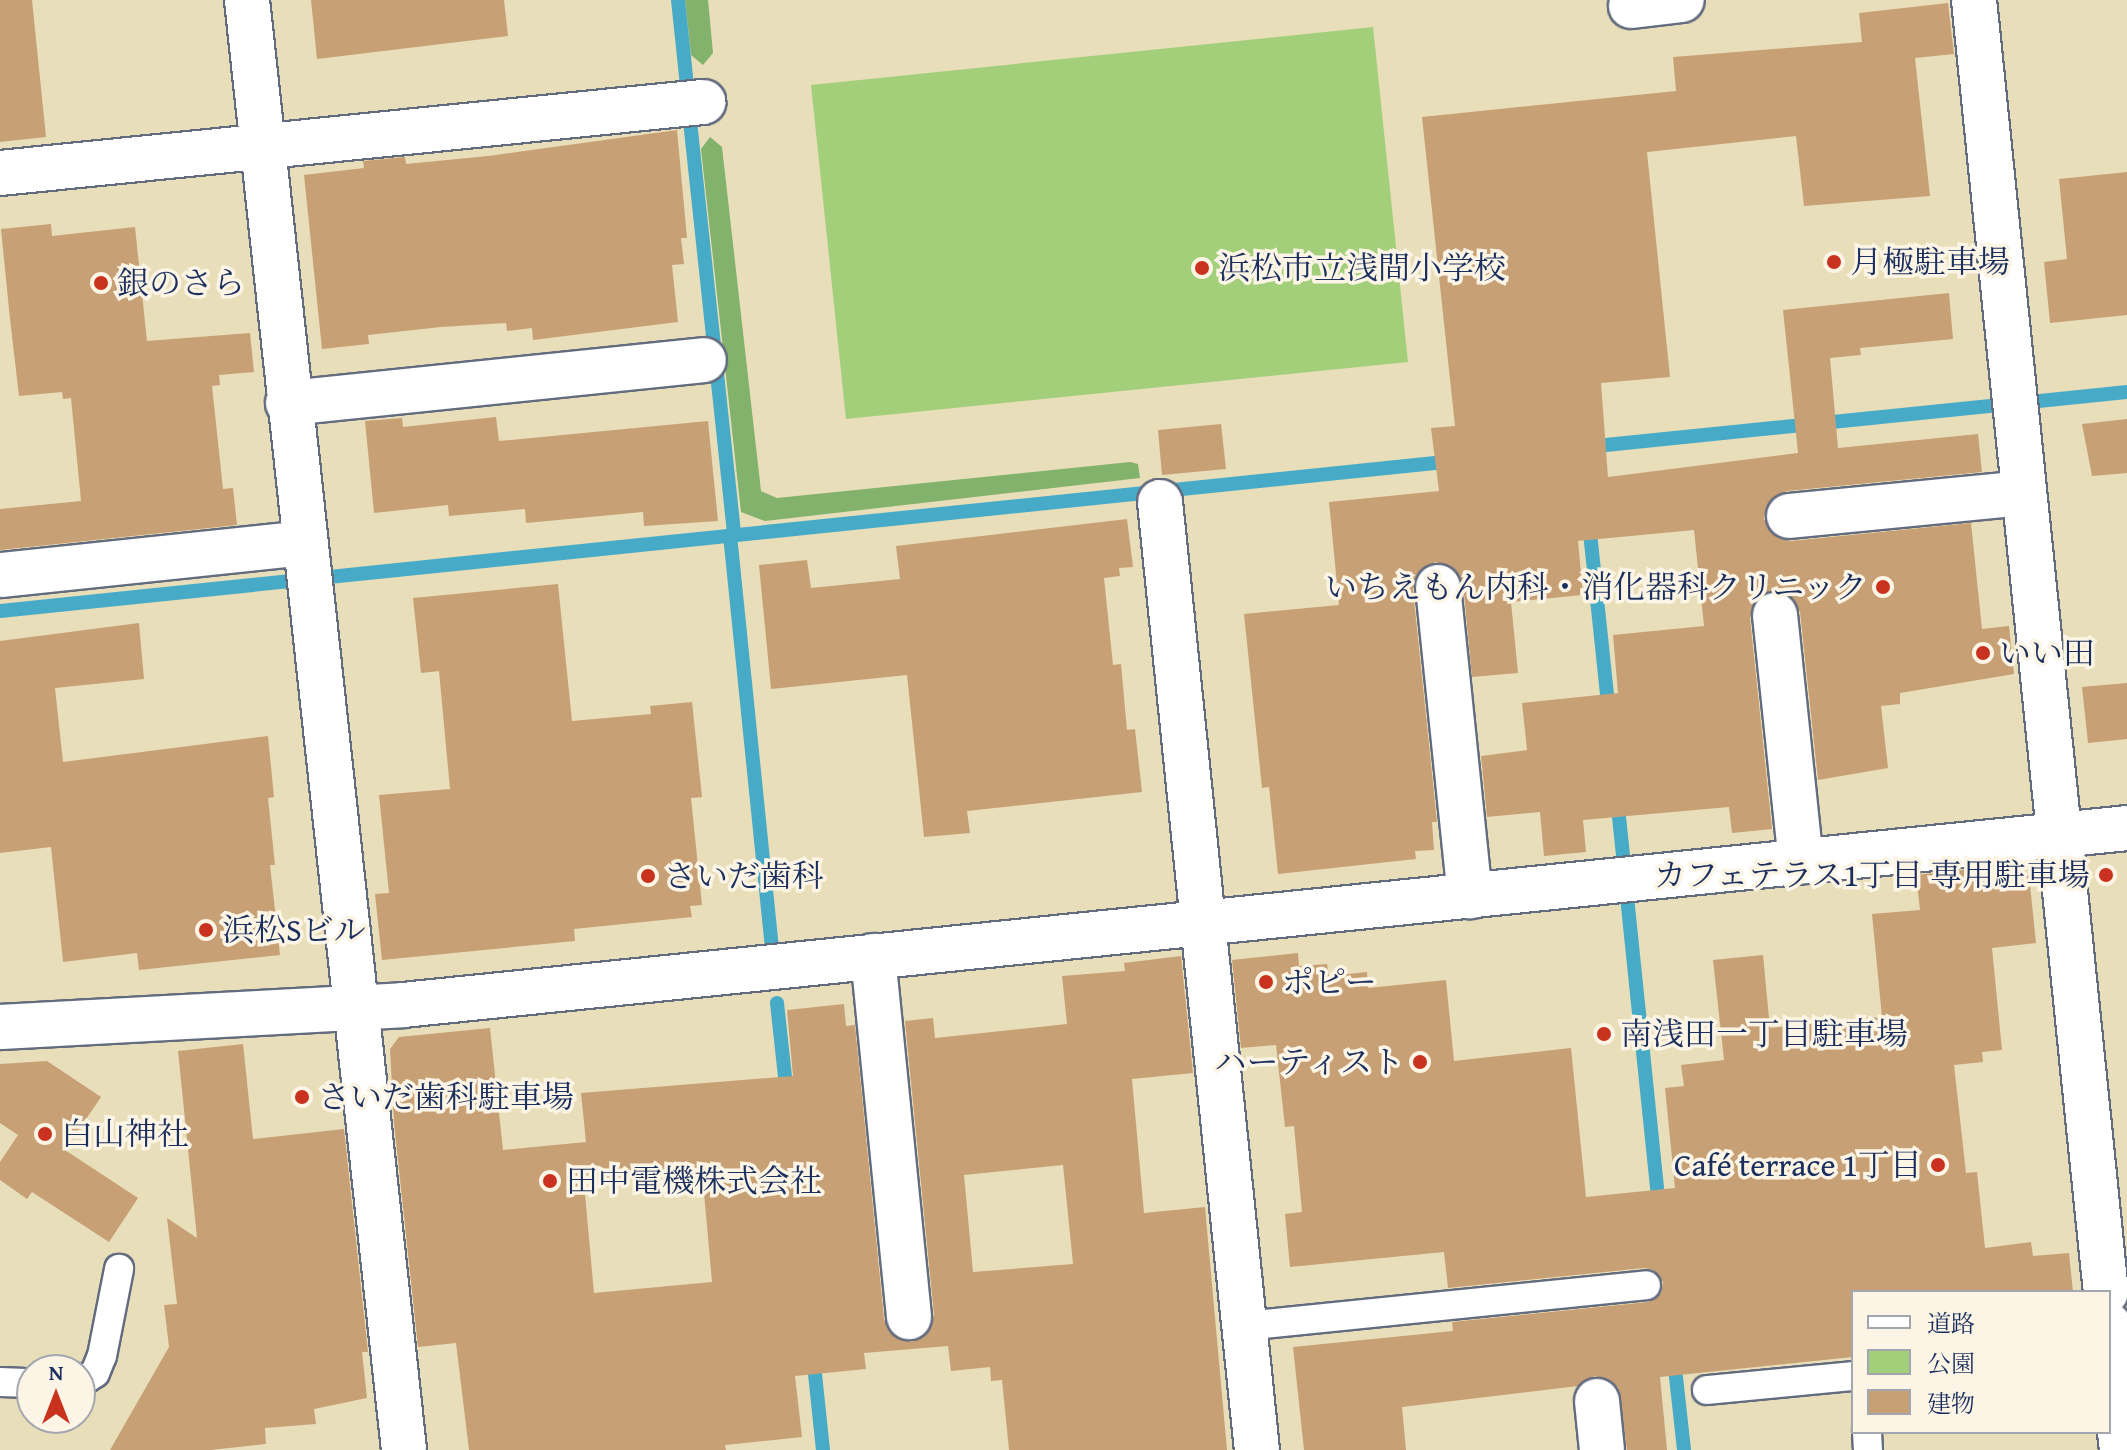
<!DOCTYPE html>
<html>
<head>
<meta charset="utf-8">
<style>
	body { margin:0 }
	#map { position:relative; width:2127px; height:1450px; overflow:hidden; background:#e8deba; font-family:"Gentium Book Plus","Noto Serif JP",serif }
	div>[style] { position:absolute }
	.green>* { inset:0; background:#a3cf7b }
	.forest>* { inset:0; background:#82b26b }
	.stream>* { height:14px; margin:-7px; padding:0 7px; transform-origin:7px; border-radius:7px; background:#47abc7 }
	.building>* { inset:0; background:#c8a076 }
	.roads { filter:drop-shadow(2px 0 #636c7e) drop-shadow(-2px 0 #636c7e) drop-shadow(0 2px #636c7e) drop-shadow(0 -2px #636c7e) }
	.service>* { height:28px; margin:-14px; padding:0 14px; transform-origin:14px; border-radius:14px; background:#fff }
	.minor>* { height:44px; margin:-22px; padding:0 22px; transform-origin:22px; border-radius:22px; background:#fff }
	.tertiary>* { height:44px; margin:-22px; padding:0 22px; transform-origin:22px; border-radius:22px; background:#fff }
	.dots>* { width:22px; height:22px; translate:-50% -50%; box-sizing:border-box; border:4px solid #fcf5e5; border-radius:50% }
	span { translate:-50% -50%; white-space:nowrap; text-align:center; line-height:1.15; -webkit-text-stroke:7px #fcf5e5; paint-order:stroke }
	.poi-label { font-size:32px; color:#1b2f5e }
	.left { translate:0 -50%; text-align:left }
	.right { translate:-100% -50%; text-align:right }
	.legend { position:absolute; left:1851px; top:1290px; width:260px; height:144px; box-sizing:border-box; background:#fcf5e5; border:2px solid #a2a6af; margin:0; padding:10px 14px; list-style:none; font-size:24px; color:#1b2f5e }
	.legend li { display:flex; align-items:center; gap:16px; height:40px }
	.legend b { width:40px; border:2px solid #a2a6af }
	.north { position:absolute; left:16px; top:1354px; width:80px; height:80px; box-sizing:border-box; background:#fcf5e5; border:2px solid #a2a6af; border-radius:50%; rotate:0deg; font-size:22px; font-weight:700; line-height:32px; text-align:center; color:#1b2f5e }
	.north::after { content:''; display:block; margin:auto; width:28px; height:36px; background:#c8321e; clip-path:polygon(50% 0,100% 100%,50% 72%,0 100%) }
</style>
</head>
<body>
<div id="map">
	<div class="green">
		<i style="clip-path:polygon(1373px 27px,1408px 362px,846px 419px,811px 85px)"></i>
	</div>
	<div class="forest">
		<i style="clip-path:polygon(685px 0,708px 0,713px 53px,703px 65px,691px 55px)"></i>
		<i style="clip-path:polygon(710px 137px,722px 147px,761px 491px,777px 498px,1130px 462px,1138px 464px,1140px 478px,765px 521px,741px 512px,701px 149px)"></i>
	</div>
	<div class="stream">
		<i style="left:678px;top:0;width:85px;rotate:84deg"></i>
		<i style="left:690px;top:121px;width:416px;rotate:83.9deg"></i>
		<i style="left:1586px;top:447px;width:544px;rotate:-5.8deg"></i>
		<i style="left:1589px;top:523px;width:191px;rotate:84deg"></i>
		<i style="left:730px;top:535px;width:419px;rotate:84.2deg"></i>
		<i style="left:0;top:611px;width:1462px;rotate:-5.89deg"></i>
		<i style="left:1617px;top:798px;width:67px;rotate:84deg"></i>
		<i style="left:1627px;top:897px;width:312px;rotate:84.1deg"></i>
		<i style="left:777px;top:1003px;width:93px;rotate:83.8deg"></i>
		<i style="left:813px;top:1355px;width:96px;rotate:84deg"></i>
		<i style="left:1674px;top:1359px;width:92px;rotate:83.7deg"></i>
	</div>
	<div class="building">
		<i style="clip-path:polygon(0 0,32px 0,46px 137px,0 142px)"></i>
		<i style="clip-path:polygon(311px 0,504px 0,508px 36px,317px 59px)"></i>
		<i style="clip-path:polygon(1948px 3px,1954px 54px,1915px 58px,1930px 196px,1804px 206px,1796px 136px,1647px 152px,1670px 377px,1601px 383px,1608px 477px,1798px 453px,1783px 310px,1949px 293px,1953px 339px,1860px 348px,1861px 355px,1830px 358px,1838px 448px,1978px 434px,1982px 472px,1787px 491px,1767px 505px,1764px 519px,1778px 538px,1791px 541px,1971px 523px,1982px 629px,2009px 626px,2014px 674px,1900px 693px,1900px 704px,1881px 706px,1888px 768px,1818px 780px,1800px 612px,1786px 593px,1761px 594px,1750px 618px,1772px 829px,1732px 833px,1729px 807px,1583px 820px,1586px 852px,1544px 856px,1540px 812px,1487px 817px,1481px 756px,1527px 750px,1522px 703px,1618px 693px,1613px 635px,1704px 626px,1694px 530px,1578px 541px,1583px 595px,1511px 602px,1518px 673px,1472px 677px,1463px 584px,1449px 565px,1435px 562px,1416px 576px,1413px 590px,1437px 822px,1432px 822px,1434px 850px,1415px 851px,1416px 859px,1278px 874px,1269px 787px,1262px 788px,1244px 614px,1339px 605px,1329px 502px,1439px 491px,1431px 428px,1455px 426px,1422px 117px,1676px 91px,1673px 57px,1862px 42px,1859px 13px)"></i>
		<i style="clip-path:polygon(677px 130px,687px 238px,681px 238px,684px 264px,672px 265px,678px 322px,533px 340px,532px 328px,507px 331px,506px 323px,441px 327px,368px 335px,369px 344px,322px 349px,304px 175px,364px 168px,363px 161px,405px 157px,406px 164px,488px 156px)"></i>
		<i style="clip-path:polygon(2127px 172px,2127px 315px,2050px 323px,2044px 262px,2067px 259px,2059px 179px)"></i>
		<i style="clip-path:polygon(51px 224px,52px 236px,135px 227px,147px 341px,250px 333px,254px 372px,219px 375px,220px 385px,212px 386px,223px 489px,233px 488px,237px 525px,0 550px,0 509px,81px 501px,71px 398px,63px 399px,62px 392px,19px 396px,10px 319px,1px 229px)"></i>
		<i style="clip-path:polygon(496px 417px,499px 441px,708px 421px,718px 521px,644px 526px,643px 512px,526px 523px,525px 509px,449px 516px,448px 505px,374px 513px,365px 421px,402px 418px,403px 427px)"></i>
		<i style="clip-path:polygon(2127px 419px,2127px 473px,2092px 476px,2082px 424px)"></i>
		<i style="clip-path:polygon(1221px 424px,1226px 469px,1162px 475px,1158px 430px)"></i>
		<i style="clip-path:polygon(1127px 519px,1133px 567px,1119px 568px,1120px 576px,1104px 578px,1113px 665px,1121px 664px,1127px 730px,1135px 729px,1142px 792px,967px 811px,970px 833px,924px 837px,907px 675px,771px 689px,759px 565px,807px 560px,811px 588px,900px 579px,896px 546px)"></i>
		<i style="clip-path:polygon(558px 584px,572px 721px,651px 714px,650px 706px,692px 702px,702px 797px,691px 798px,702px 905px,690px 906px,692px 917px,574px 929px,575px 941px,382px 960px,375px 894px,389px 893px,379px 795px,450px 789px,439px 671px,421px 673px,413px 598px)"></i>
		<i style="clip-path:polygon(139px 623px,144px 679px,55px 688px,63px 762px,268px 736px,274px 797px,268px 798px,275px 865px,270px 865px,280px 955px,139px 970px,137px 953px,63px 962px,51px 847px,0 853px,0 641px)"></i>
		<i style="clip-path:polygon(2127px 683px,2127px 739px,2088px 743px,2082px 687px)"></i>
		<i style="clip-path:polygon(1971px 869px,1972px 881px,2029px 875px,2036px 943px,1992px 948px,2002px 1050px,1982px 1052px,1983px 1062px,1954px 1065px,1966px 1173px,1977px 1172px,1985px 1248px,2031px 1242px,2033px 1256px,2069px 1253px,2073px 1292px,1853px 1292px,1853px 1357px,1660px 1377px,1667px 1450px,1627px 1450px,1618px 1387px,1595px 1376px,1578px 1386px,1402px 1407px,1406px 1450px,1304px 1450px,1293px 1347px,1453px 1331px,1452px 1322px,1648px 1302px,1661px 1293px,1663px 1282px,1654px 1270px,1644px 1268px,1448px 1288px,1444px 1252px,1290px 1267px,1285px 1214px,1302px 1212px,1294px 1126px,1285px 1127px,1276px 1045px,1241px 1048px,1232px 960px,1298px 953px,1299px 966px,1327px 964px,1329px 976px,1367px 972px,1368px 988px,1446px 980px,1454px 1061px,1571px 1048px,1586px 1197px,1675px 1188px,1665px 1088px,1684px 1086px,1681px 1065px,1724px 1060px,1713px 960px,1763px 955px,1770px 1028px,1882px 1017px,1872px 914px,1920px 910px,1916px 875px)"></i>
		<i style="clip-path:polygon(evenodd,1181px 956px,1193px 1073px,1132px 1079px,1144px 1213px,1205px 1207px,1227px 1450px,1009px 1450px,1002px 1380px,991px 1381px,990px 1367px,951px 1371px,948px 1346px,864px 1353px,866px 1369px,795px 1376px,802px 1437px,725px 1445px,726px 1450px,469px 1450px,456px 1343px,418px 1347px,394px 1123px,390px 1049px,399px 1037px,490px 1028px,503px 1150px,586px 1142px,581px 1093px,793px 1076px,787px 1010px,844px 1004px,846px 1026px,855px 1025px,884px 1319px,889px 1332px,911px 1342px,924px 1337px,934px 1315px,905px 1021px,933px 1018px,935px 1038px,1067px 1024px,1062px 976px,1125px 971px,1124px 963px,1181px 956px,1063px 1165px,1073px 1264px,973px 1272px,964px 1175px,1063px 1165px,1181px 956px,702px 1171px,712px 1282px,594px 1293px,584px 1183px,702px 1171px)"></i>
		<i style="clip-path:polygon(243px 1044px,253px 1139px,344px 1129px,368px 1352px,362px 1352px,367px 1398px,314px 1409px,316px 1424px,265px 1428px,266px 1444px,211px 1450px,110px 1450px,169px 1347px,164px 1305px,177px 1304px,167px 1218px,197px 1238px,178px 1051px)"></i>
		<i style="clip-path:polygon(47px 1061px,101px 1097px,65px 1150px,138px 1198px,109px 1242px,32px 1192px,27px 1199px,0 1180px,0 1162px,18px 1135px,0 1123px,0 1064px)"></i>
	</div>
	<div class="roads">
		<div class="service">
			<i style="left:1245px;top:1326px;width:403px;rotate:-5.8deg"></i>
			<i style="left:0;top:1382px;width:32px;rotate:2deg"></i>
			<i style="left:80px;top:1383px;width:18px;rotate:-34deg"></i>
			<i style="left:95px;top:1373px;width:18px;rotate:-68deg"></i>
			<i style="left:102px;top:1356px;width:89px;rotate:-78.9deg"></i>
			<i style="left:1707px;top:1390px;width:147px;rotate:-5.5deg"></i>
			<i style="left:1867px;top:1432px;width:18px;rotate:87deg"></i>
		</div>
		<div class="minor">
			<i style="left:1974px;top:0;width:1299px;rotate:84.17deg"></i>
			<i style="left:1631px;top:6px;width:51px;rotate:-6.7deg"></i>
			<i style="left:0;top:173px;width:707px;rotate:-5.77deg"></i>
			<i style="left:288px;top:403px;width:418px;rotate:-5.9deg"></i>
			<i style="left:1160px;top:502px;width:953px;rotate:84.16deg"></i>
			<i style="left:1789px;top:516px;width:236px;rotate:-5.6deg"></i>
			<i style="left:1px;top:575px;width:304px;rotate:-6deg"></i>
			<i style="left:1438px;top:587px;width:311px;rotate:84.1deg"></i>
			<i style="left:1775px;top:615px;width:248px;rotate:84deg"></i>
			<i style="left:873px;top:956px;width:363px;rotate:84.3deg"></i>
			<i style="left:0;top:1027px;width:404px;rotate:-3.1deg"></i>
			<i style="left:403px;top:1005px;width:1733px;rotate:-5.86deg"></i>
			<i style="left:2109px;top:1325px;width:126px;rotate:84.1deg"></i>
			<i style="left:1597px;top:1401px;width:49px;rotate:84.2deg"></i>
		</div>
		<div class="tertiary">
			<i style="left:247px;top:0;width:1458px;rotate:83.82deg"></i>
		</div>
	</div>
	<div class="dots">
		<i style="left:1834px;top:262px;background:#c8321e"></i>
		<i style="left:1202px;top:268px;background:#c8321e"></i>
		<i style="left:101px;top:283px;background:#c8321e"></i>
		<i style="left:1883px;top:587px;background:#c8321e"></i>
		<i style="left:1983px;top:653px;background:#c8321e"></i>
		<i style="left:2106px;top:875px;background:#c8321e"></i>
		<i style="left:648px;top:876px;background:#c8321e"></i>
		<i style="left:206px;top:930px;background:#c8321e"></i>
		<i style="left:1266px;top:982px;background:#c8321e"></i>
		<i style="left:1604px;top:1034px;background:#c8321e"></i>
		<i style="left:1420px;top:1062px;background:#c8321e"></i>
		<i style="left:302px;top:1097px;background:#c8321e"></i>
		<i style="left:45px;top:1134px;background:#c8321e"></i>
		<i style="left:1938px;top:1165px;background:#c8321e"></i>
		<i style="left:550px;top:1181px;background:#c8321e"></i>
	</div>
	<div class="poi-label">
		<span class="left" style="left:1850px;top:262px">月極駐車場</span>
		<span class="left" style="left:1218px;top:268px">浜松市立浅間小学校</span>
		<span class="left" style="left:117px;top:283px">銀のさら</span>
		<span class="right" style="left:1867px;top:587px">いちえもん内科・消化器科クリニック</span>
		<span class="left" style="left:1999px;top:653px">いい田</span>
		<span class="right" style="left:2090px;top:875px">カフェテラス1丁目 専用駐車場</span>
		<span class="left" style="left:664px;top:876px">さいだ歯科</span>
		<span class="left" style="left:222px;top:930px">浜松Sビル</span>
		<span class="left" style="left:1282px;top:982px">ポピー</span>
		<span class="left" style="left:1620px;top:1034px">南浅田一丁目駐車場</span>
		<span class="right" style="left:1404px;top:1062px">ハーティスト</span>
		<span class="left" style="left:318px;top:1097px">さいだ歯科駐車場</span>
		<span class="left" style="left:61px;top:1134px">白山神社</span>
		<span class="right" style="left:1922px;top:1165px">Café terrace 1丁目</span>
		<span class="left" style="left:566px;top:1181px">田中電機株式会社</span>
	</div>
	<ul class="legend">
	<li><b style="height:10px;background:#fff"></b>道路</li>
	<li><b style="height:22px;background:#a3cf7b"></b>公園</li>
	<li><b style="height:22px;background:#c8a076"></b>建物</li>
	</ul>
	<div class="north">N</div>
</div>
</body>
</html>
